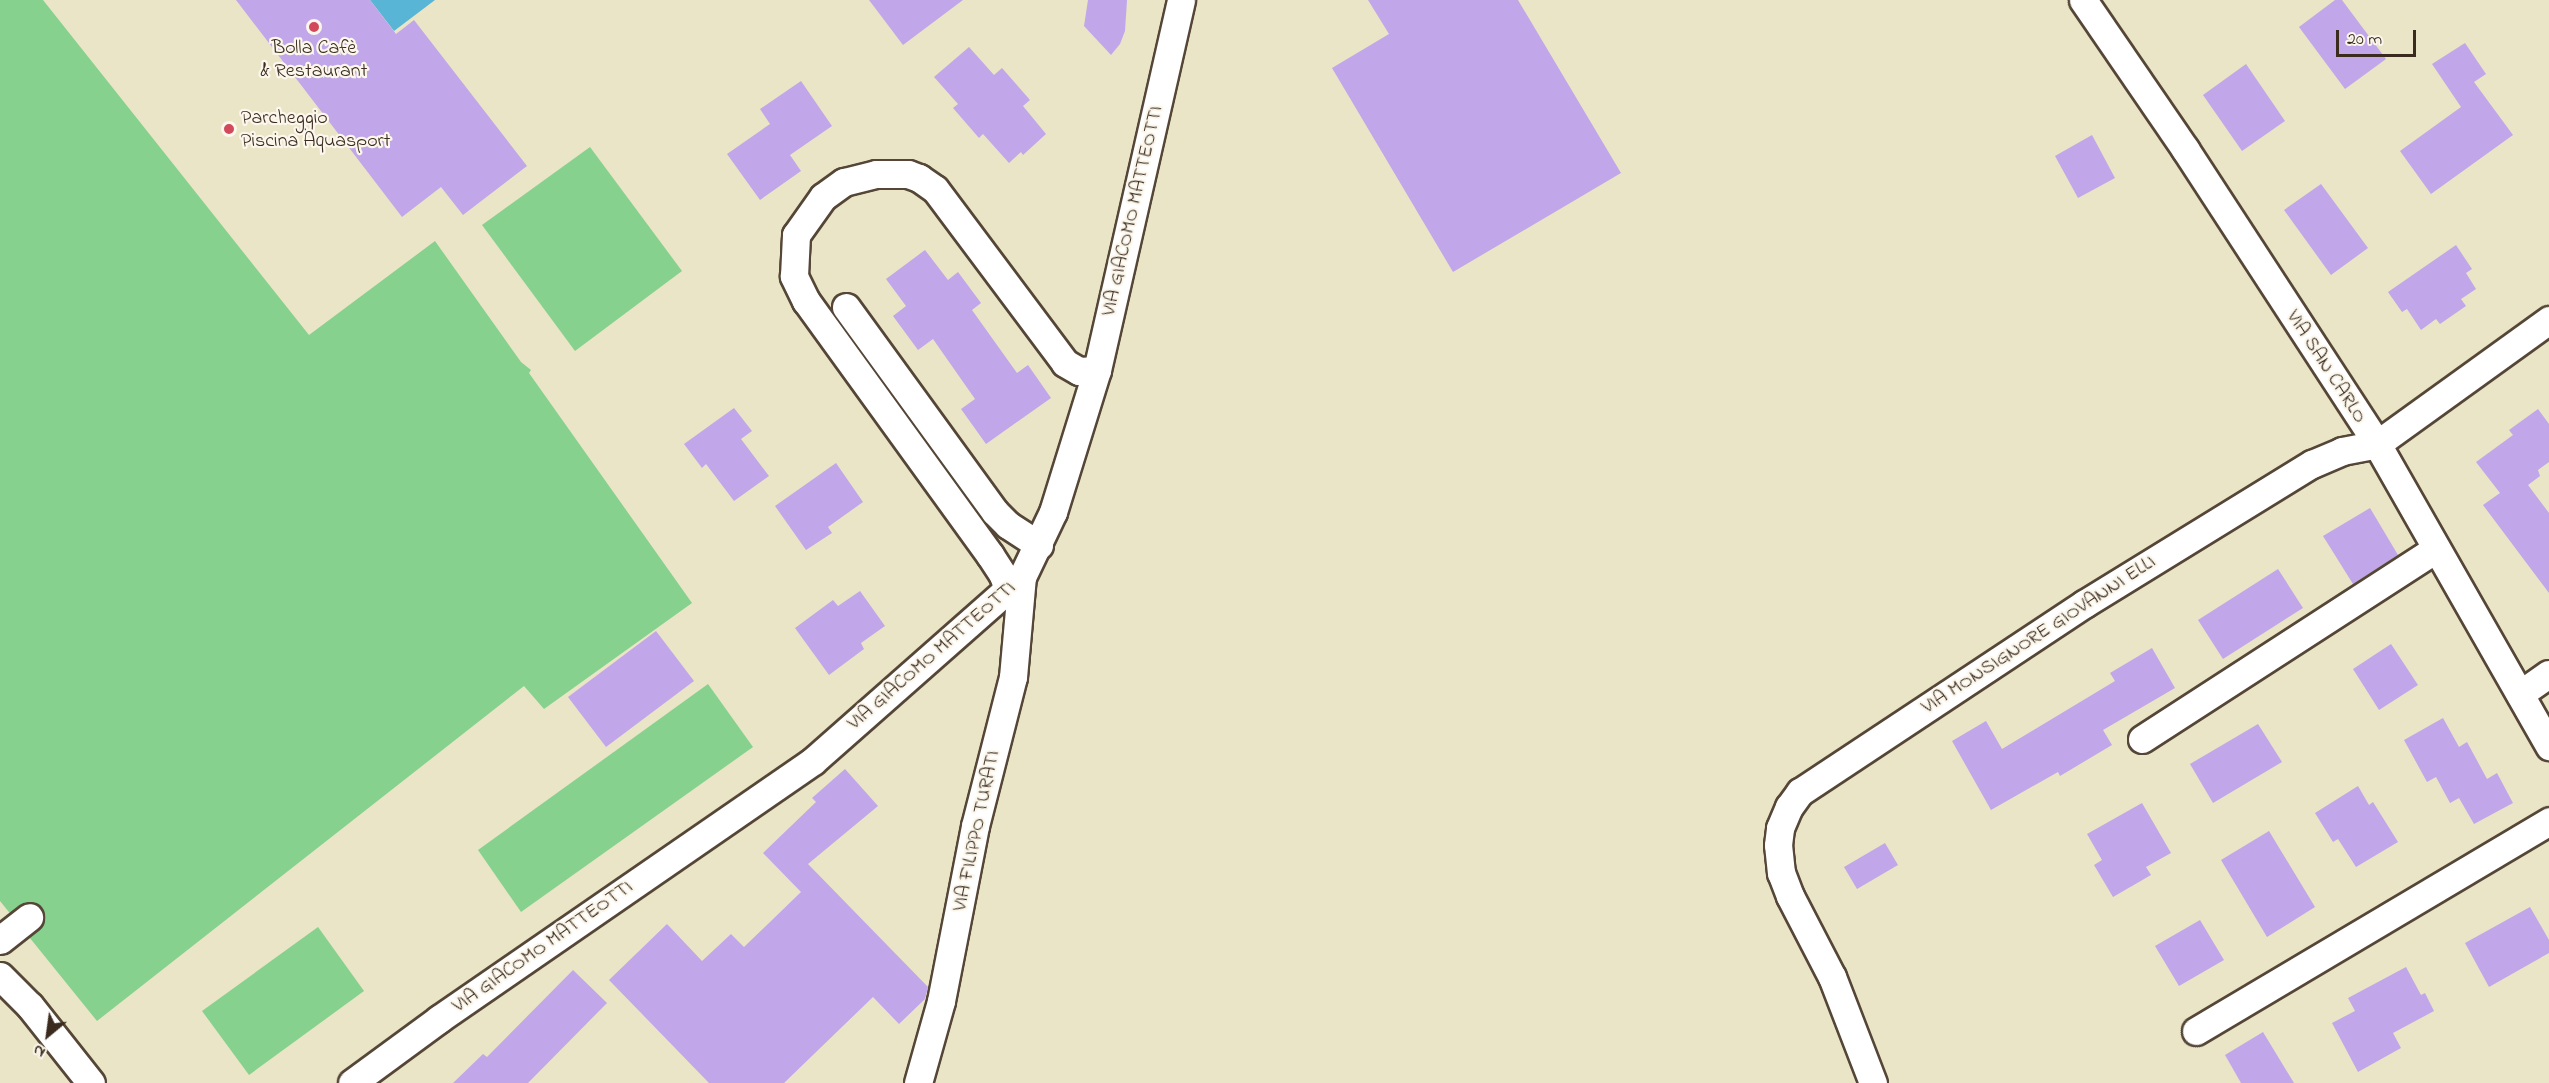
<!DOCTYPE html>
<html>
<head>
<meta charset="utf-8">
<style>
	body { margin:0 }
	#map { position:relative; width:2549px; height:1083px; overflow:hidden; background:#eae5c6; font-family:"Indie Flower",sans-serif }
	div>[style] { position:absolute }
	.green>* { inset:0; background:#87d18e }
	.water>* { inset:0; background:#58b5d6 }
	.building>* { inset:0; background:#c1a6ea }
	.roads { filter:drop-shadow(2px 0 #554637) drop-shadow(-2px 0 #554637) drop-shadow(0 2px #554637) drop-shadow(0 -2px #554637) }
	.minor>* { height:27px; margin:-13.5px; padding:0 13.5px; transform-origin:13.5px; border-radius:13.5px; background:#fff }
	.dots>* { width:16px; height:16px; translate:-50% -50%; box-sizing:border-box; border:3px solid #fbf7ec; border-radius:50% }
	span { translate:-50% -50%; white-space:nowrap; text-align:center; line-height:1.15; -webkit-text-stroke:4.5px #fbf7ec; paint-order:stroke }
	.poi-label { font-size:20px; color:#3b2a1e }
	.left { translate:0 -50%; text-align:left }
	.street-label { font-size:20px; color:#3b2a1e }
	.north { position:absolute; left:18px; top:1005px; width:60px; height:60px; -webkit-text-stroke:4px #fbf7ec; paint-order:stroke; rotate:209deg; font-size:16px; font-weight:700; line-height:24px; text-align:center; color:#3b2a1e }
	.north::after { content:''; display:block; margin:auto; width:21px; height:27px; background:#3b2a1e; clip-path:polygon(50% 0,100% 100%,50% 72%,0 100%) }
	.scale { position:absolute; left:2336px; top:30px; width:80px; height:27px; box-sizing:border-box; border:3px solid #3b2a1e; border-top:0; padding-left:8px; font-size:18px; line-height:21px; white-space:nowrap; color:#3b2a1e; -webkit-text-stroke:4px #fbf7ec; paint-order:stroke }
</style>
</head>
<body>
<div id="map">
	<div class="green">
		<i style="clip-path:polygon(0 0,43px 0,309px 335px,435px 241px,521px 362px,531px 370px,529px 373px,692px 603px,544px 709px,524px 686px,97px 1021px,0 901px)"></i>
		<i style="clip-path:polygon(590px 147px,682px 271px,575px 351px,482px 225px)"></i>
		<i style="clip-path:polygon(708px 684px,753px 747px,521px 912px,478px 850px)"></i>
		<i style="clip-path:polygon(318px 927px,364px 991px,249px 1075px,202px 1011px)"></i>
	</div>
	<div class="water">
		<i style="clip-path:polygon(370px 0,435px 0,394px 31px)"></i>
	</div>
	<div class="building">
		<i style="clip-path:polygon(236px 0,370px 0,396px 34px,414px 20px,527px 166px,463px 215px,441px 187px,402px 217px)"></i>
		<i style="clip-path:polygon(869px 0,963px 0,903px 45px)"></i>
		<i style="clip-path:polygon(1088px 0,1127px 0,1125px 31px,1120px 44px,1111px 55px,1084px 26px)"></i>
		<i style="clip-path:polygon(1368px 0,1518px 0,1621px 173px,1453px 272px,1332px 68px,1389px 34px)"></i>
		<i style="clip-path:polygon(2335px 0,2342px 0,2386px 59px,2345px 89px,2299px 27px)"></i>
		<i style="clip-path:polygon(2465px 43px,2486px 74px,2474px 82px,2513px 135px,2431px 194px,2400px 151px,2461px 107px,2432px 64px)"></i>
		<i style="clip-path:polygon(969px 47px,994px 75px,1002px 68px,1030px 100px,1023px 106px,1046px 134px,1023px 155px,1021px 152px,1009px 163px,983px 134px,979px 138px,953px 108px,958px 104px,934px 77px)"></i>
		<i style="clip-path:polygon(2246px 64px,2285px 121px,2242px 151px,2203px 95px)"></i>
		<i style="clip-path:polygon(801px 81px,832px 126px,790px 155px,801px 171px,760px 200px,727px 154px,770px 124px,760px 109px)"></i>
		<i style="clip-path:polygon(2092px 135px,2115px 178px,2078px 198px,2055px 156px)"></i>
		<i style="clip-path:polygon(2321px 184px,2368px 248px,2331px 275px,2284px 210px)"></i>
		<i style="clip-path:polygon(2456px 245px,2472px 269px,2466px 273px,2476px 289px,2461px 299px,2466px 306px,2440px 324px,2436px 319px,2421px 330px,2407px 309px,2402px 312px,2388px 292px)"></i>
		<i style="clip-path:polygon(925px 250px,948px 280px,958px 272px,981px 303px,972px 310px,1017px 373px,1028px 365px,1051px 398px,986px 444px,961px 409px,975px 399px,933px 339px,918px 350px,893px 316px,906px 306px,886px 279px)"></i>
		<i style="clip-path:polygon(734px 408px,752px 431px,741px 439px,769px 476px,734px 501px,706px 464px,702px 468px,684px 444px)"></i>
		<i style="clip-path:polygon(2538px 409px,2549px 424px,2549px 462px,2538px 470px,2540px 476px,2528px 485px,2549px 513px,2549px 593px,2483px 505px,2500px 493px,2476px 462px,2513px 435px,2509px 430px)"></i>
		<i style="clip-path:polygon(836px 463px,863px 502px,828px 527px,832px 533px,806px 550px,775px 506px)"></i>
		<i style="clip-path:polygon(2370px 508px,2398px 555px,2353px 584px,2323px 536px)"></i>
		<i style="clip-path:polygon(2278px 569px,2303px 608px,2223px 659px,2198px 620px)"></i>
		<i style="clip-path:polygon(860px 591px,885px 626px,861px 643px,864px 649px,829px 675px,795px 628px,833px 600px,838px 606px)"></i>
		<i style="clip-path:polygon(656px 631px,694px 681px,606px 747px,568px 697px)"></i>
		<i style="clip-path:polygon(2391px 644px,2418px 685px,2379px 710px,2353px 669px)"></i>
		<i style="clip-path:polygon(2152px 648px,2175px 688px,2103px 730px,2112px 745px,2060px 776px,2058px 772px,1991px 810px,1952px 741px,1986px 721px,2002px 749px,2115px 681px,2110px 673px)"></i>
		<i style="clip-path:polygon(2443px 718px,2459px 747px,2467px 742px,2487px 779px,2497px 773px,2513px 803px,2474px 824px,2459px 798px,2450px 803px,2436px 777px,2427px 782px,2404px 740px)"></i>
		<i style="clip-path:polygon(2258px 724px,2282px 762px,2213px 803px,2190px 764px)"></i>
		<i style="clip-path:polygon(845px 769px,878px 806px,808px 864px,928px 987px,925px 999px,899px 1024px,873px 997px,784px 1083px,709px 1083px,609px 980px,667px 924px,702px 961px,731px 934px,744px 947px,801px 892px,763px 853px,816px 802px,812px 798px)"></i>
		<i style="clip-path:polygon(2358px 786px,2369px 805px,2373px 802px,2398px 842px,2356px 867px,2338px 839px,2333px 842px,2315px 813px)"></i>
		<i style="clip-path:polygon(2142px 803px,2171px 853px,2146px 867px,2151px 875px,2113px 897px,2094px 865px,2102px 860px,2087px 834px)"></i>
		<i style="clip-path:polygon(2269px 831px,2315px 907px,2267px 937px,2221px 860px)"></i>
		<i style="clip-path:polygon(1885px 843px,1898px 865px,1857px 889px,1844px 867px)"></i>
		<i style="clip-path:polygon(2530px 907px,2549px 940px,2549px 953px,2489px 987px,2465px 943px)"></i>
		<i style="clip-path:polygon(2200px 920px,2224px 960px,2179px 986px,2155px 946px)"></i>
		<i style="clip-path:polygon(2406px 967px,2421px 995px,2425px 993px,2434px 1011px,2393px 1033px,2401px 1048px,2358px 1072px,2332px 1023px,2355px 1011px,2348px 998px)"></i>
		<i style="clip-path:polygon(573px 970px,607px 1003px,528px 1083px,453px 1083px,483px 1054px,487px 1057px)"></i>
		<i style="clip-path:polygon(2263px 1032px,2294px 1083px,2241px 1083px,2225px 1055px)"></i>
	</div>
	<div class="roads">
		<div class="minor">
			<i style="left:2083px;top:0;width:181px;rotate:55.6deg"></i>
			<i style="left:2185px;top:149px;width:352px;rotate:56.9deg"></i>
			<i style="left:2377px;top:444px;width:348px;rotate:60.3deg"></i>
			<i style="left:846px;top:307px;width:253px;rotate:54deg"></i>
			<i style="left:995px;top:512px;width:18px;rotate:45deg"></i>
			<i style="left:1008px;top:525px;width:37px;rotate:33deg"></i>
			<i style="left:1008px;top:589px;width:15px;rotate:-110deg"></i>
			<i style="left:1003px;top:575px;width:24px;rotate:-123deg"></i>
			<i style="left:990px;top:555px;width:314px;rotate:-125.9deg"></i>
			<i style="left:806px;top:301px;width:28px;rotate:-116deg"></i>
			<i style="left:794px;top:276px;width:41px;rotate:-87.2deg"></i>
			<i style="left:796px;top:235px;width:47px;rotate:-54.6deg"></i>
			<i style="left:823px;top:197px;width:26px;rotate:-36deg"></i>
			<i style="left:844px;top:182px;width:33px;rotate:-14deg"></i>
			<i style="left:876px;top:174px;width:32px"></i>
			<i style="left:908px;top:174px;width:12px;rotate:20deg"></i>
			<i style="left:919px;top:178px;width:19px;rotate:35deg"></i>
			<i style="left:935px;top:189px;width:217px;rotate:53.2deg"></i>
			<i style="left:1065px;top:363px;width:16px;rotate:30deg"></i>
			<i style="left:1079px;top:371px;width:18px;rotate:-3deg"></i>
			<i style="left:2520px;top:694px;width:35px;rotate:-35deg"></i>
			<i style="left:2142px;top:739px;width:350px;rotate:-32.9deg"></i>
			<i style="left:0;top:940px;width:37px;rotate:-38deg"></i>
			<i style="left:0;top:976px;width:42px;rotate:45deg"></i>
			<i style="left:30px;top:1006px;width:98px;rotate:51.6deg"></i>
			<i style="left:2196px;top:1031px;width:411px;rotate:-30.7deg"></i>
			<i style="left:352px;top:1083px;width:108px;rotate:-36.3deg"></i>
			<i style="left:439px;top:1019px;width:454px;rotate:-34.6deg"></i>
			<i style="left:813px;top:761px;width:278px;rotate:-41.4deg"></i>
			<i style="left:1022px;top:577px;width:72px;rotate:-64.5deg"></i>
			<i style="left:1053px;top:512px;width:149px;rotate:-72.8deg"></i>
			<i style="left:1097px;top:370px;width:379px;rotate:-77.2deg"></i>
			<i style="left:918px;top:1083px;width:85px;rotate:-74.3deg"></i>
			<i style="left:941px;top:1001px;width:178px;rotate:-79deg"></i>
			<i style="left:975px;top:826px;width:154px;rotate:-75.7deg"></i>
			<i style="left:1013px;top:677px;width:100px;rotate:-84.9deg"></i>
			<i style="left:1873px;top:1083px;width:114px;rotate:-111.1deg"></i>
			<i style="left:1832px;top:977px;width:91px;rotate:-117.4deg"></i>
			<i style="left:1790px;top:896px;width:25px;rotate:-111deg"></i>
			<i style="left:1781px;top:873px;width:28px;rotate:-96deg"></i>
			<i style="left:1778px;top:845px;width:17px;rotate:-83deg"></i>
			<i style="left:1780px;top:828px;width:23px;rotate:-67deg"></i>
			<i style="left:1789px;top:807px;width:19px;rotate:-54deg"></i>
			<i style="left:1800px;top:792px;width:341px;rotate:-33.5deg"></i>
			<i style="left:2084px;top:604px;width:268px;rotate:-31.6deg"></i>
			<i style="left:2312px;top:464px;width:33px;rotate:-23deg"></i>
			<i style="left:2342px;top:451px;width:36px;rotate:-11deg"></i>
			<i style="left:2377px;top:444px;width:212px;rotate:-35.8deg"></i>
		</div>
	</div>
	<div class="dots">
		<i style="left:314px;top:27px;background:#d1495b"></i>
		<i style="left:229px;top:129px;background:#d1495b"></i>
	</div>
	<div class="poi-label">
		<span style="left:314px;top:60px">Bolla Cafè<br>&amp; Restaurant</span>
		<span class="left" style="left:241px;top:130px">Parcheggio<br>Piscina Aquasport</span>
	</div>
	<div class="street-label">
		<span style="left:1133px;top:211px;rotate:-77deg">VIA GIACOMO MATTEOTTI</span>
		<span style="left:2326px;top:367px;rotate:57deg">VIA SAN CARLO</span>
		<span style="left:2039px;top:635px;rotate:-33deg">VIA MONSIGNORE GIOVANNI ELLI</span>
		<span style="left:932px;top:656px;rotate:-41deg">VIA GIACOMO MATTEOTTI</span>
		<span style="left:977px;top:831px;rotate:-78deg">VIA FILIPPO TURATI</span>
		<span style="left:543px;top:947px;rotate:-35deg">VIA GIACOMO MATTEOTTI</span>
	</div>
	<div class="north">N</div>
	<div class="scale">20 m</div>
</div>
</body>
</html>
